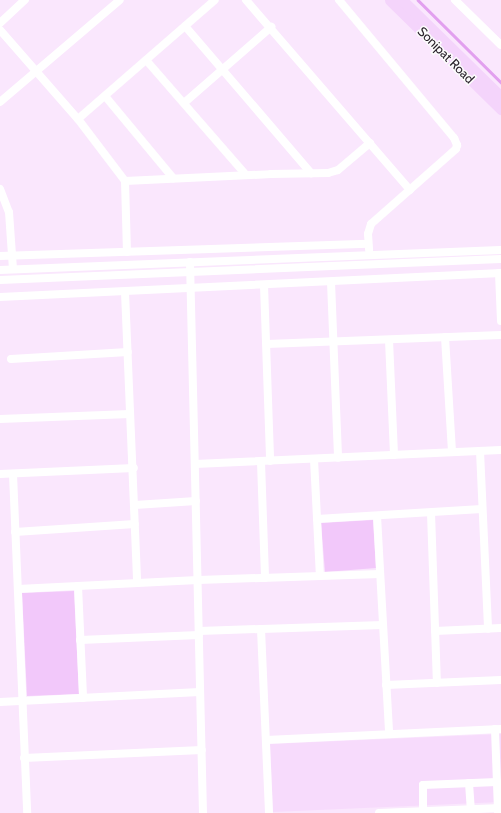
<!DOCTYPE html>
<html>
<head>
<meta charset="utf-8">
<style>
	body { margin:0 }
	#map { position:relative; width:501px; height:813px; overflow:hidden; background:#fae7fd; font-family:Cabin,sans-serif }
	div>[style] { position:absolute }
	.built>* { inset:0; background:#f7dbfc }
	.green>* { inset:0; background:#f2c8fa }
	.stream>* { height:2.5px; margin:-1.25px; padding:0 1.25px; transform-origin:1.25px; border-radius:1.25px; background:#e2a0ef }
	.minor>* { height:8px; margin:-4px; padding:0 4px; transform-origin:4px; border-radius:4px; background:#fff }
	.major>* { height:11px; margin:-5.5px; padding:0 5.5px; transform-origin:5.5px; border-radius:5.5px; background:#f4d4fb }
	span { translate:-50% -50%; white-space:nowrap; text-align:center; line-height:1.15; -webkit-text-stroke:3px #fcfcfc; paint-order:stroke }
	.street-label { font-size:13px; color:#2a222c }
</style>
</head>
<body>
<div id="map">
	<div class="built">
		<i style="clip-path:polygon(501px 734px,501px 802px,273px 812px,270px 744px)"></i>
	</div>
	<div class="green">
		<i style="clip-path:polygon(373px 520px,376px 568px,325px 572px,321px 523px)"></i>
		<i style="clip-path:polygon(74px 591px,79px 694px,27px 696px,22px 593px)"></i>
	</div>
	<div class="stream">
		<i style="left:418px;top:0;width:117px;rotate:44.7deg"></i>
	</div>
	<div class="minor">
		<i style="left:246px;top:0;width:251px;rotate:49.2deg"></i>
		<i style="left:339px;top:0;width:180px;rotate:50.2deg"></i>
		<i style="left:454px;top:138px;width:8px;rotate:67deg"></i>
		<i style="left:457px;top:145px;width:4px;rotate:104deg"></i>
		<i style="left:456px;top:149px;width:113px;rotate:138.6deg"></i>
		<i style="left:371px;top:224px;width:10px;rotate:107deg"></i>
		<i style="left:368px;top:234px;width:16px;rotate:86deg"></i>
		<i style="left:455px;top:0;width:64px;rotate:44.4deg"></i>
		<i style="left:0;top:23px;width:34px;rotate:-43deg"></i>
		<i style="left:185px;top:26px;width:194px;rotate:49.4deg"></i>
		<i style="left:0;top:30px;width:118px;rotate:48.8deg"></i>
		<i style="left:78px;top:119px;width:78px;rotate:52.8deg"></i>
		<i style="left:125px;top:181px;width:71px;rotate:88.4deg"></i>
		<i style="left:146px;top:60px;width:152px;rotate:49deg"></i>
		<i style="left:105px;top:96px;width:107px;rotate:50.3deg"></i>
		<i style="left:0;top:102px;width:157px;rotate:-40.4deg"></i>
		<i style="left:184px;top:103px;width:116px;rotate:-41.1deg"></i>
		<i style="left:78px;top:119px;width:181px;rotate:-41deg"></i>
		<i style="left:125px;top:181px;width:146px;rotate:-2.7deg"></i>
		<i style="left:271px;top:174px;width:57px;rotate:-1deg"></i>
		<i style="left:328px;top:173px;width:10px;rotate:-17deg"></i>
		<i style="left:338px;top:170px;width:42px;rotate:-40.2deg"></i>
		<i style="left:0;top:189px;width:25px;rotate:69deg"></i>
		<i style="left:9px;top:212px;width:57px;rotate:86deg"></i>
		<i style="left:0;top:256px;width:368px;rotate:-1.9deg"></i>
		<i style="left:190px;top:262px;width:551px;rotate:88.65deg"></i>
		<i style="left:0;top:270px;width:501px;rotate:-2.29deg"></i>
		<i style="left:499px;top:273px;width:48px;rotate:87.6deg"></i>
		<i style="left:0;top:280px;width:501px;rotate:-2.4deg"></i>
		<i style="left:331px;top:282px;width:176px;rotate:87.7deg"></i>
		<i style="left:264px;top:285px;width:176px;rotate:88deg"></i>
		<i style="left:125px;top:292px;width:291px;rotate:87.6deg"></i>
		<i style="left:0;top:297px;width:502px;rotate:-2.74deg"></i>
		<i style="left:445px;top:337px;width:115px;rotate:86.5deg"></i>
		<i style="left:389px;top:340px;width:115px;rotate:87.5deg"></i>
		<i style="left:267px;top:344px;width:234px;rotate:-2.2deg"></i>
		<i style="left:11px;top:359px;width:117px;rotate:-3.4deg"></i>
		<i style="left:0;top:419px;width:130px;rotate:-2.2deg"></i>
		<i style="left:480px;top:451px;width:178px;rotate:87.4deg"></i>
		<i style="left:314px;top:459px;width:117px;rotate:87.1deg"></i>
		<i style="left:261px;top:462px;width:116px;rotate:88deg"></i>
		<i style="left:195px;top:464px;width:306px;rotate:-2.6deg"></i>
		<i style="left:0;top:474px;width:134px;rotate:-2.6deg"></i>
		<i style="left:13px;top:474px;width:339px;rotate:87.6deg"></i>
		<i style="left:135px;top:505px;width:61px;rotate:-3.8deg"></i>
		<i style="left:431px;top:513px;width:170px;rotate:88deg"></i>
		<i style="left:377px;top:516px;width:218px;rotate:86.8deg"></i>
		<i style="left:317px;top:519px;width:165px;rotate:-3.5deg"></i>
		<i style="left:15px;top:532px;width:120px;rotate:-3.8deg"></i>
		<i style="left:78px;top:586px;width:112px;rotate:87.4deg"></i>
		<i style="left:18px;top:589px;width:180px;rotate:-2.9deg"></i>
		<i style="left:198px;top:580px;width:182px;rotate:-1.9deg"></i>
		<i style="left:261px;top:629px;width:184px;rotate:87.5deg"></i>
		<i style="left:199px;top:631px;width:184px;rotate:-1.9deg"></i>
		<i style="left:435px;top:631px;width:66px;rotate:-2.6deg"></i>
		<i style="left:80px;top:640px;width:119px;rotate:-2.4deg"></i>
		<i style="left:386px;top:685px;width:115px;rotate:-2.5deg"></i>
		<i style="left:0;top:702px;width:200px;rotate:-2.9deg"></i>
		<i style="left:495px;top:729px;width:83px;rotate:87.9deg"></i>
		<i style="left:266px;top:740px;width:235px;rotate:-2.7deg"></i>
		<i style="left:24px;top:758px;width:178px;rotate:-2.6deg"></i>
		<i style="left:469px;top:783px;width:26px;rotate:86deg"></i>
		<i style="left:423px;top:811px;width:26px;rotate:-90deg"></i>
		<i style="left:423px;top:785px;width:74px;rotate:-2.3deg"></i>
		<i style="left:379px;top:813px;width:122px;rotate:-2.3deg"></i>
	</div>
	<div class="major">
		<i style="left:390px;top:0;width:156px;rotate:44.5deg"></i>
		<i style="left:402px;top:0;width:139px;rotate:44.4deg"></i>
	</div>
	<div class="street-label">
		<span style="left:446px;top:55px;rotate:45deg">Sonipat Road</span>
	</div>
</div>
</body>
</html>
